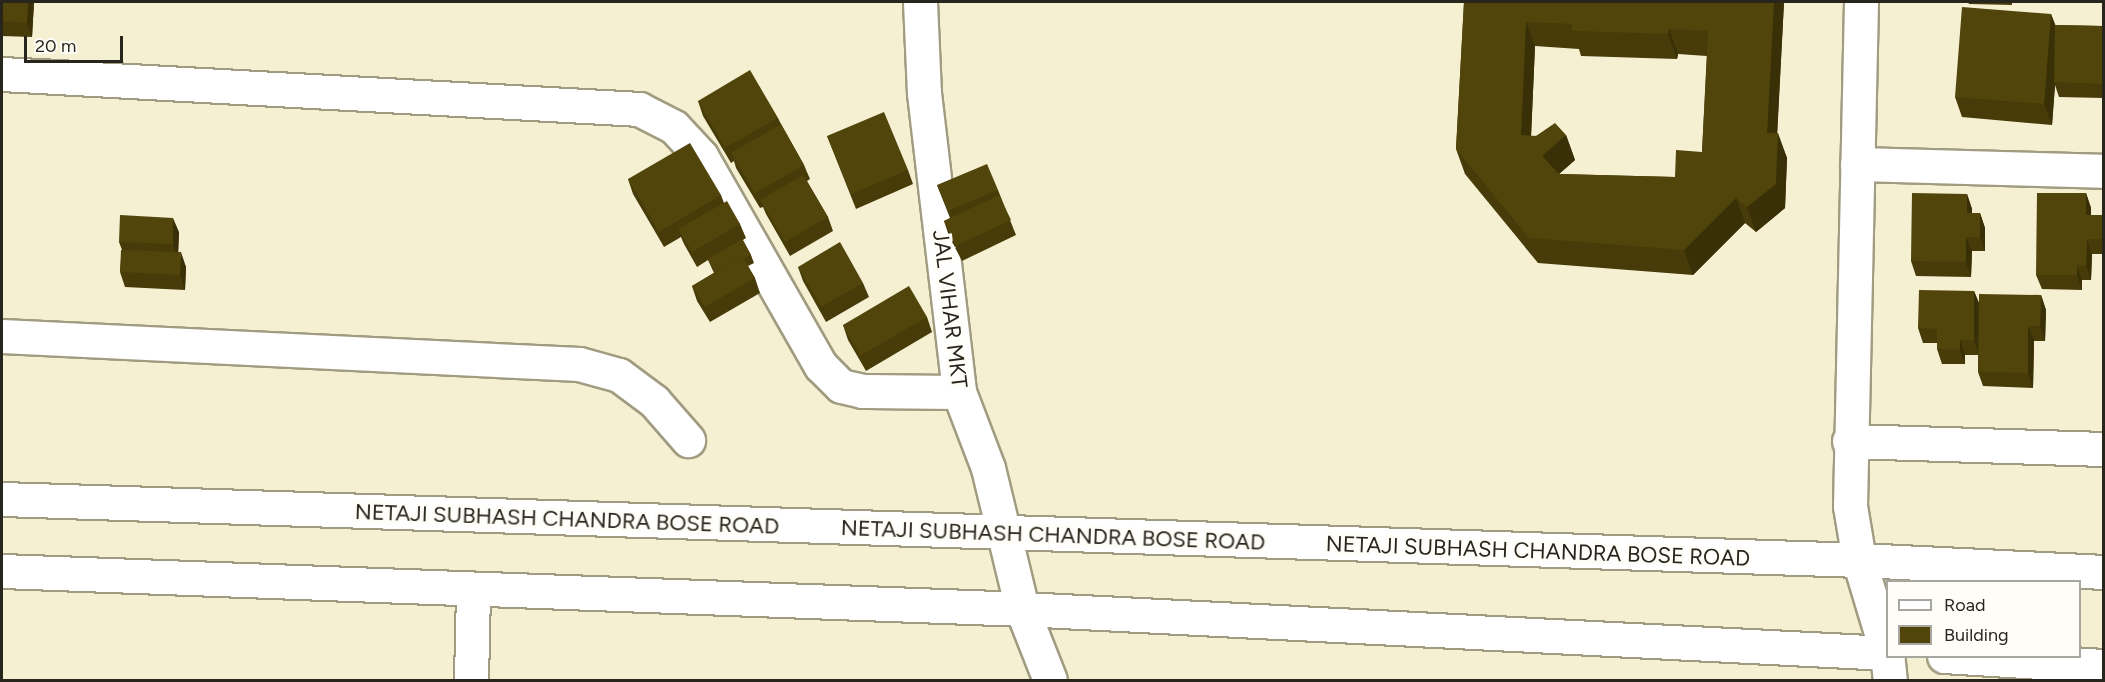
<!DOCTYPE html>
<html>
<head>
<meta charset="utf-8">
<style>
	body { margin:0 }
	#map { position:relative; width:2105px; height:682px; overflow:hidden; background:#f6f0d3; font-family:Figtree,sans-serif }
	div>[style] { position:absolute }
	.roads { filter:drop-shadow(2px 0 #a19c81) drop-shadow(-2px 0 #a19c81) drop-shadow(0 2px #a19c81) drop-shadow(0 -2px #a19c81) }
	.minor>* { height:33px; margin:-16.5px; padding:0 16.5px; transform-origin:16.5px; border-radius:16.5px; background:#fff }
	.major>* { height:33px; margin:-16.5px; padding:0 16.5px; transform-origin:16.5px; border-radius:16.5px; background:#fff }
	.wall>* { inset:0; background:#463b09 }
	.shaded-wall>* { inset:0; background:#393008 }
	.building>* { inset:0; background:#51450b }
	span { translate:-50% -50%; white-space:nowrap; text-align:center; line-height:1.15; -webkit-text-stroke:6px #fefdf7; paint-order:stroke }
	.street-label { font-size:22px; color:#28261c }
	.frame { position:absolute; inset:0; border:3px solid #28261c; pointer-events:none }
	.legend { position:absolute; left:1886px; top:580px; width:195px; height:78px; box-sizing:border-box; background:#fefdf7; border:2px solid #a8a79f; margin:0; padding:8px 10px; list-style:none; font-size:18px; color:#28261c }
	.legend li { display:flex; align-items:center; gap:12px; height:30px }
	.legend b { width:30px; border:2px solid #a8a79f }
	.scale { position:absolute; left:24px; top:36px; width:99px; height:27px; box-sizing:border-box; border:3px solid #28261c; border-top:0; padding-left:8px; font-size:18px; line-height:21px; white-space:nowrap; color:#28261c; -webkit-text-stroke:4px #fefdf7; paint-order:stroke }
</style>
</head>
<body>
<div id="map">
	<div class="roads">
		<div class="minor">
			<i style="left:920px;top:2px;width:91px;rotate:87.5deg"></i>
			<i style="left:924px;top:93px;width:301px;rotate:83.3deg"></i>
			<i style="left:959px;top:392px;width:81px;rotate:69.1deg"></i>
			<i style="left:988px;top:468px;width:145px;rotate:76.4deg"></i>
			<i style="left:1022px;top:609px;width:76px;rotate:68.5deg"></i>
			<i style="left:1861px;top:2px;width:504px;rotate:91.25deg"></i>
			<i style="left:1850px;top:506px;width:55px;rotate:80.5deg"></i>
			<i style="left:1859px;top:560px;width:97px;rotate:73.2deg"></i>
			<i style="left:1887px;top:653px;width:27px;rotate:84deg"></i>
			<i style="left:2px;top:74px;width:638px;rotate:3.14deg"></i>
			<i style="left:639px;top:109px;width:39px;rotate:27deg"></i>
			<i style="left:674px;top:127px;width:40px;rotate:47deg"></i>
			<i style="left:701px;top:156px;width:242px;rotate:60.3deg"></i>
			<i style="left:821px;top:366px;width:28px;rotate:45deg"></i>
			<i style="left:841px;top:386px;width:22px;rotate:13deg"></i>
			<i style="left:862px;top:391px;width:97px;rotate:0.6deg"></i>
			<i style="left:1857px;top:164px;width:247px;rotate:1.6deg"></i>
			<i style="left:2px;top:336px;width:578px;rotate:2.78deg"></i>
			<i style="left:579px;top:364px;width:41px;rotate:15.4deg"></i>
			<i style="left:619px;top:375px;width:44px;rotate:36.6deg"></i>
			<i style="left:654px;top:401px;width:52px;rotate:48.9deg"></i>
			<i style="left:1849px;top:441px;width:255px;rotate:1.8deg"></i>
			<i style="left:471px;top:680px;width:90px;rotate:-88.7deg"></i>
		</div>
		<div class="major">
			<i style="left:2px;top:499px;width:1858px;rotate:1.88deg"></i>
			<i style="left:1859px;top:560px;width:245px;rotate:2.8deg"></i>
			<i style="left:2px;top:571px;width:1021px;rotate:2.13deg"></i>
			<i style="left:1022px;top:609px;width:867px;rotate:2.91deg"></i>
			<i style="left:1944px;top:656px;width:160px;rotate:3.6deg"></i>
		</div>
	</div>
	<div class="wall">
		<i style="clip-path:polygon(2px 2px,34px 2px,32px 37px,2px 36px)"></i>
		<i style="clip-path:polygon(evenodd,1464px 2px,1784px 2px,1777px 133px,1787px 158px,1785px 208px,1756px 232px,1745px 223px,1693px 275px,1538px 263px,1465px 174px,1456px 149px,1464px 2px,1535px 46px,1579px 49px,1581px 56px,1677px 59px,1678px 54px,1707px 56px,1702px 152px,1675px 177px,1559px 174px,1575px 160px,1566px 135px,1531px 136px,1535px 46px)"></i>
		<i style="clip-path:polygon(1968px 2px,2012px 2px,2012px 5px,1969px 4px)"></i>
		<i style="clip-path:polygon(2051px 14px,2055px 25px,2103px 26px,2103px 98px,2059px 97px,2055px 85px,2052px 125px,1962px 117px,1955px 97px)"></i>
		<i style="clip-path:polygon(698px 101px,778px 118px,781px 124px,804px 165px,810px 179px,807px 181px,828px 217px,833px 231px,790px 256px,766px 214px,763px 207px,760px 208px,736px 168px,734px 161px,731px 163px,703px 116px)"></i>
		<i style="clip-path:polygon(827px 136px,908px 170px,913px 184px,856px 209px)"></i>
		<i style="clip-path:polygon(628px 179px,721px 195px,724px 203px,740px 224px,746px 238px,743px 240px,751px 255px,754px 263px,748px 266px,755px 278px,760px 293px,710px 322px,697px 301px,692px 286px,714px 273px,708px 260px,697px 267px,684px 244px,681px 237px,664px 247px,633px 194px)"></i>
		<i style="clip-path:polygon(937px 185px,998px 190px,1016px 235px,962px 261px,949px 236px,944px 221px,950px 218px)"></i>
		<i style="clip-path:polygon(2086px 193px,2091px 208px,2091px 215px,2103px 217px,2103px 254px,2092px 254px,2091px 280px,2082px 280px,2082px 290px,2042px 289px,2036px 275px)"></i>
		<i style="clip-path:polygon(1967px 194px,1972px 209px,1972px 213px,1980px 213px,1985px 228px,1985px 251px,1972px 251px,1971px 277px,1916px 276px,1911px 261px)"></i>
		<i style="clip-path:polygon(179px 232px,178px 252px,186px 267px,185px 290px,125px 287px,120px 272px,122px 250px,119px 242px)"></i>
		<i style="clip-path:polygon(798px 267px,863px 283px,869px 297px,826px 322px,803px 281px)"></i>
		<i style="clip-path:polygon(1974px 291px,1979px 303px,2041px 295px,2046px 310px,2045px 341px,2034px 341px,2033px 388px,1983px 386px,1978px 372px,1978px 355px,1965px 355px,1965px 364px,1942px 364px,1937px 349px,1937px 343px,1923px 343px,1918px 328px)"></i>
		<i style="clip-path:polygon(927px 317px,932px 332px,866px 371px,848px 340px,843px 325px)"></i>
	</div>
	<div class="shaded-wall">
		<i style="clip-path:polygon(28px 2px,34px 2px,32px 37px,27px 23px)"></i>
		<i style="clip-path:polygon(1774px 2px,1784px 2px,1776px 158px,1767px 133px)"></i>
		<i style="clip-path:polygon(2051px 14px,2059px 34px,2054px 82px,2055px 85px,2052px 125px,2044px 104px)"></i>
		<i style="clip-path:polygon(1526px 22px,1535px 46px,1530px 160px,1521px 135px)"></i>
		<i style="clip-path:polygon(1669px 29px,1678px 54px,1677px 59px,1668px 34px)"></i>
		<i style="clip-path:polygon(1778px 133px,1787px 158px,1785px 208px,1756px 232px,1747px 207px)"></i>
		<i style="clip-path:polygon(1566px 135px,1575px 160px,1551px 181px,1542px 156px)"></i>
		<i style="clip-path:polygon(2086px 193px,2091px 208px,2091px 230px,2086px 215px)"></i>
		<i style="clip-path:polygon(1967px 194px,1972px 209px,1972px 228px,1967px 213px)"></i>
		<i style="clip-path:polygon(1736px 198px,1745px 223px,1693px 275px,1684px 250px)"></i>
		<i style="clip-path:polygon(1980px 213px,1985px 228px,1985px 251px,1980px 237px)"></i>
		<i style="clip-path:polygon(2103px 215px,2103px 243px,2102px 239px)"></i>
		<i style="clip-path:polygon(173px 218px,179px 232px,178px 259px,173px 244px)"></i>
		<i style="clip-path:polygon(1966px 237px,1972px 251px,1971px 277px,1966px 262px)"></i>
		<i style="clip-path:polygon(2087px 239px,2092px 254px,2091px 280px,2086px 266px)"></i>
		<i style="clip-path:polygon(181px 252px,186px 267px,185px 290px,180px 275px)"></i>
		<i style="clip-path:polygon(2077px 265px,2082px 280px,2082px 290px,2077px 275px)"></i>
		<i style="clip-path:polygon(1974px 291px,1980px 306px,1979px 355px,1974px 341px)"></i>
		<i style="clip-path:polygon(2041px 295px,2046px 310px,2045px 341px,2040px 326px)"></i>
		<i style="clip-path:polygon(2028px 326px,2034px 341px,2033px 388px,2028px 373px)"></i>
		<i style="clip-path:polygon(1960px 340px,1965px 355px,1965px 364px,1960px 350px)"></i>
	</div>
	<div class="building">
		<i style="clip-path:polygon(2px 2px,28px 2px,27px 23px,2px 21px)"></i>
		<i style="clip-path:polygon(evenodd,1464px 2px,1774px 2px,1767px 133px,1778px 133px,1776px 184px,1747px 207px,1736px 198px,1684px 250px,1529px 238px,1456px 149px,1464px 2px,1526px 22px,1572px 24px,1572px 31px,1668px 34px,1669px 29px,1708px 31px,1702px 152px,1676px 150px,1675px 177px,1559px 174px,1542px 156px,1566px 135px,1555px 123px,1536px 136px,1521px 135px,1526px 22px)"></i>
		<i style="clip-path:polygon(1962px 7px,2051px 14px,2044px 104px,1955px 97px)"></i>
		<i style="clip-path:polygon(2055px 25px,2103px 26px,2103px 84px,2054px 82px)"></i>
		<i style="clip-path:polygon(750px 70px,778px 118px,725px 148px,698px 101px)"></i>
		<i style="clip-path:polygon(884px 112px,908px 170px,851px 194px,827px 136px)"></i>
		<i style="clip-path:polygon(781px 124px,804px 165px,755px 193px,731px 153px)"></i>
		<i style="clip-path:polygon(690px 143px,721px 195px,659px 232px,628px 179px)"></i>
		<i style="clip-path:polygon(987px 164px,998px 190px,948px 211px,937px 185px)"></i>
		<i style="clip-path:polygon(803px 175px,828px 217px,785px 242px,760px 200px)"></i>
		<i style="clip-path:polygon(1912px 193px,1967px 194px,1967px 213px,1980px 213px,1980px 237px,1966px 237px,1966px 262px,1911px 261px)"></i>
		<i style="clip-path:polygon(2037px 193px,2086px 193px,2086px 215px,2103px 215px,2102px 239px,2087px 239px,2086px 266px,2077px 265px,2077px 275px,2036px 275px)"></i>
		<i style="clip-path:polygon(999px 195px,1011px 220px,956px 246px,944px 221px)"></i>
		<i style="clip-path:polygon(727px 201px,740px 224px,692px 252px,678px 229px)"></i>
		<i style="clip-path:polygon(120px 215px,173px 218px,173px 244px,119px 242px)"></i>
		<i style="clip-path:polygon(742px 239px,751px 255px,744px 259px,742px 256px,715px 272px,708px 259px)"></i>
		<i style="clip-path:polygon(840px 242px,863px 283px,821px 307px,798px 267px)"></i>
		<i style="clip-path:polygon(121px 250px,181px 252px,180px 275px,120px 272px)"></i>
		<i style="clip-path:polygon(742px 256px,755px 278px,705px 307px,692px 286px)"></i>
		<i style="clip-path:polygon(909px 286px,927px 317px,860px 356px,843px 325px)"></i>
		<i style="clip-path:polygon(1919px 290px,1974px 291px,1974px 341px,1960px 340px,1960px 350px,1937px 349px,1937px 329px,1918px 328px)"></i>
		<i style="clip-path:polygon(1979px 294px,2041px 295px,2040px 326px,2028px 326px,2028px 373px,1978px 372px)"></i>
	</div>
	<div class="street-label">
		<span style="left:950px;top:309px;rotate:83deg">JAL VIHAR MKT</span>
		<span style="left:567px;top:519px;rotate:2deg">NETAJI SUBHASH CHANDRA BOSE ROAD</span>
		<span style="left:1053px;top:535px;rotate:2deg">NETAJI SUBHASH CHANDRA BOSE ROAD</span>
		<span style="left:1538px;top:551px;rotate:2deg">NETAJI SUBHASH CHANDRA BOSE ROAD</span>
	</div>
	<div class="frame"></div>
	<ul class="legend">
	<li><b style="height:8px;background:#fff"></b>Road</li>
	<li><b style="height:16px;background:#51450b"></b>Building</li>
	</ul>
	<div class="scale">20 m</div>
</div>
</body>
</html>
